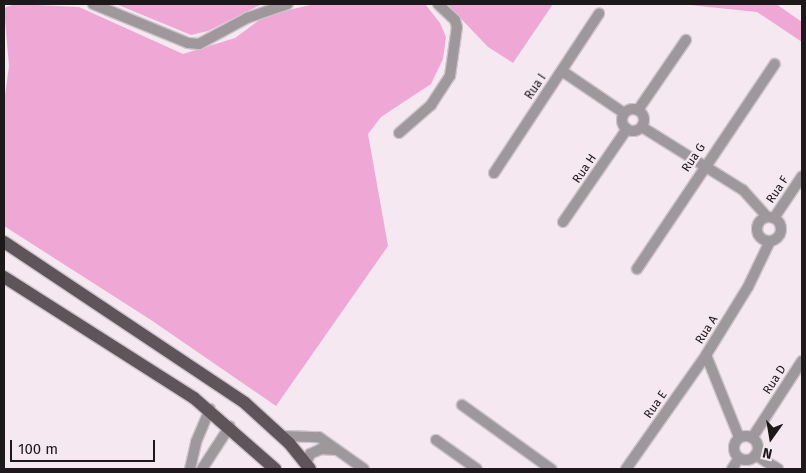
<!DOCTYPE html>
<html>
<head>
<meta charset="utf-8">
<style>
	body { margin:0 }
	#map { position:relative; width:806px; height:473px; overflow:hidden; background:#f5e8f0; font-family:"Fira Sans",sans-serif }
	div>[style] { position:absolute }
	.green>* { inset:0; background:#efa8d6 }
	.roads { filter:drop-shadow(1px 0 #cec3ca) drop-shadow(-1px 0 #cec3ca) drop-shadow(0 1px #cec3ca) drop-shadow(0 -1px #cec3ca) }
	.minor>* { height:10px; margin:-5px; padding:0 5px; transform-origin:5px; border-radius:5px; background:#9e989c }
	.minor>.ring { margin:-5px; padding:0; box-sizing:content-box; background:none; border:10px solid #9e989c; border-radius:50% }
	.major>* { height:12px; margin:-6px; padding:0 6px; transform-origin:6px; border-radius:6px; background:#5e545a }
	span { translate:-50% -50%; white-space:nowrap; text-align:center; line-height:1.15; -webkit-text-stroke:4.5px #f5e8f0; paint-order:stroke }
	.street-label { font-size:12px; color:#1d191b }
	.frame { position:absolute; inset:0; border:5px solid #1d191b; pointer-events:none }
	.north { position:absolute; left:746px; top:413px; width:50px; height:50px; -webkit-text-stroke:4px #f5e8f0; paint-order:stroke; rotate:193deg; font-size:14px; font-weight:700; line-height:20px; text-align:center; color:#1d191b }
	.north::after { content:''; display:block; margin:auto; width:18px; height:22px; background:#1d191b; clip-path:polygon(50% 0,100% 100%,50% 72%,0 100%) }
	.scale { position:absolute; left:10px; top:440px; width:145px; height:22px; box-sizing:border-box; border:2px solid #1d191b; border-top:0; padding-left:6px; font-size:15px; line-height:18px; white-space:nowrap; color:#1d191b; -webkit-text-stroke:4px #f5e8f0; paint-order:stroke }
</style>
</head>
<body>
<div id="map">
	<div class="green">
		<i style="clip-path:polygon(15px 4px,79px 7px,183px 54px,235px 38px,266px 15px,315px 4px,425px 4px,440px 23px,446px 37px,443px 59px,431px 84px,381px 117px,368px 134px,388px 246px,276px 406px,151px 320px,4px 226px,4px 103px,9px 66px,4px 8px)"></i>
		<i style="clip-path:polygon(116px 4px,262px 4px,208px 31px,191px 35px)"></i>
		<i style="clip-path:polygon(447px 4px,553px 4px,513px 63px,488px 47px)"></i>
		<i style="clip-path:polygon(680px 4px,776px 4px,802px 22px,802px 42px,757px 12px)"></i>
	</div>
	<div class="roads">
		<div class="minor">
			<i style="left:93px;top:4px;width:103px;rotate:22.3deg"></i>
			<i style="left:188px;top:43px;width:11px;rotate:5deg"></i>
			<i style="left:199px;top:44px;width:55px;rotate:-28.4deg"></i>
			<i style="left:247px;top:18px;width:43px;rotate:-18.9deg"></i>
			<i style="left:562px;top:71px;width:75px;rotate:34.1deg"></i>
			<i class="ring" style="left:622px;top:109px;width:12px;height:12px"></i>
			<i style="left:638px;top:110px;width:85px;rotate:-55.6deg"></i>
			<i style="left:642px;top:127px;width:119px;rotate:32deg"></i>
			<i style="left:743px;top:190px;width:36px;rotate:48deg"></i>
			<i style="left:399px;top:133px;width:43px;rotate:-41.2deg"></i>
			<i style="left:431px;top:105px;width:35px;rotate:-57deg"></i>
			<i style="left:450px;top:76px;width:49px;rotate:-81.9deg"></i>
			<i style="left:457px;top:27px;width:7px;rotate:-106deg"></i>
			<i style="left:455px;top:20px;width:23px;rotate:-137deg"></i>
			<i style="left:494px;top:173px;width:191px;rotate:-56.6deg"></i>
			<i class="ring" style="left:757px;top:217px;width:14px;height:14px"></i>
			<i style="left:774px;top:218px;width:50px;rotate:-56.3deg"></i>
			<i style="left:563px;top:222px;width:113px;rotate:-55.5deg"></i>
			<i style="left:637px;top:269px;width:247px;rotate:-56.1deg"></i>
			<i style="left:462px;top:405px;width:110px;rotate:35.7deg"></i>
			<i class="ring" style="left:734px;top:436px;width:14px;height:14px"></i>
			<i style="left:281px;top:436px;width:38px;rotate:2deg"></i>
			<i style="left:319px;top:437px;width:55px;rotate:35.4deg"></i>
			<i style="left:739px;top:437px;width:88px;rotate:-111.9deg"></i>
			<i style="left:706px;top:355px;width:80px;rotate:-58.3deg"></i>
			<i style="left:748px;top:287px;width:51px;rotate:-64.4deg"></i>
			<i style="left:752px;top:438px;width:92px;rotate:-57deg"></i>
			<i style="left:436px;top:440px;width:50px;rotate:35.3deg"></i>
			<i style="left:755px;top:455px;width:27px;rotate:31deg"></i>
			<i style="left:306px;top:464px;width:11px;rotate:-68deg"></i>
			<i style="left:310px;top:454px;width:12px;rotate:-24deg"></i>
			<i style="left:321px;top:449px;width:14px;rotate:4deg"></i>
			<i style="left:190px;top:469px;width:28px;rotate:-77deg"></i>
			<i style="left:196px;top:442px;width:36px;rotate:-67deg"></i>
			<i style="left:202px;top:469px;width:51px;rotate:-56.9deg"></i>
			<i style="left:626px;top:469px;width:139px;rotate:-54.9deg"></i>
			<i style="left:732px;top:469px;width:13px;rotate:-58deg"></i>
		</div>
		<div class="major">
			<i style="left:4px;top:242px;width:290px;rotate:33.7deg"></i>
			<i style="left:245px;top:403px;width:59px;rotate:42.3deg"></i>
			<i style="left:289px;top:443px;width:33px;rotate:51deg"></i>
			<i style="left:4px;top:277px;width:225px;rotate:32.5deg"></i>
			<i style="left:194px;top:398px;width:108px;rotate:41.2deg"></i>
		</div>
	</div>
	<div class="street-label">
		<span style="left:536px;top:87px;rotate:-56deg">Rua I</span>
		<span style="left:694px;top:158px;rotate:-56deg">Rua G</span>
		<span style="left:585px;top:169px;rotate:-56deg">Rua H</span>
		<span style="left:778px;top:190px;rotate:-56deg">Rua F</span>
		<span style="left:707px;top:330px;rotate:-58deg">Rua A</span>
		<span style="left:775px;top:380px;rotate:-57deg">Rua D</span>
		<span style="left:656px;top:405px;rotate:-55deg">Rua E</span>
	</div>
	<div class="frame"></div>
	<div class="north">N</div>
	<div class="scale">100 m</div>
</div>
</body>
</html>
